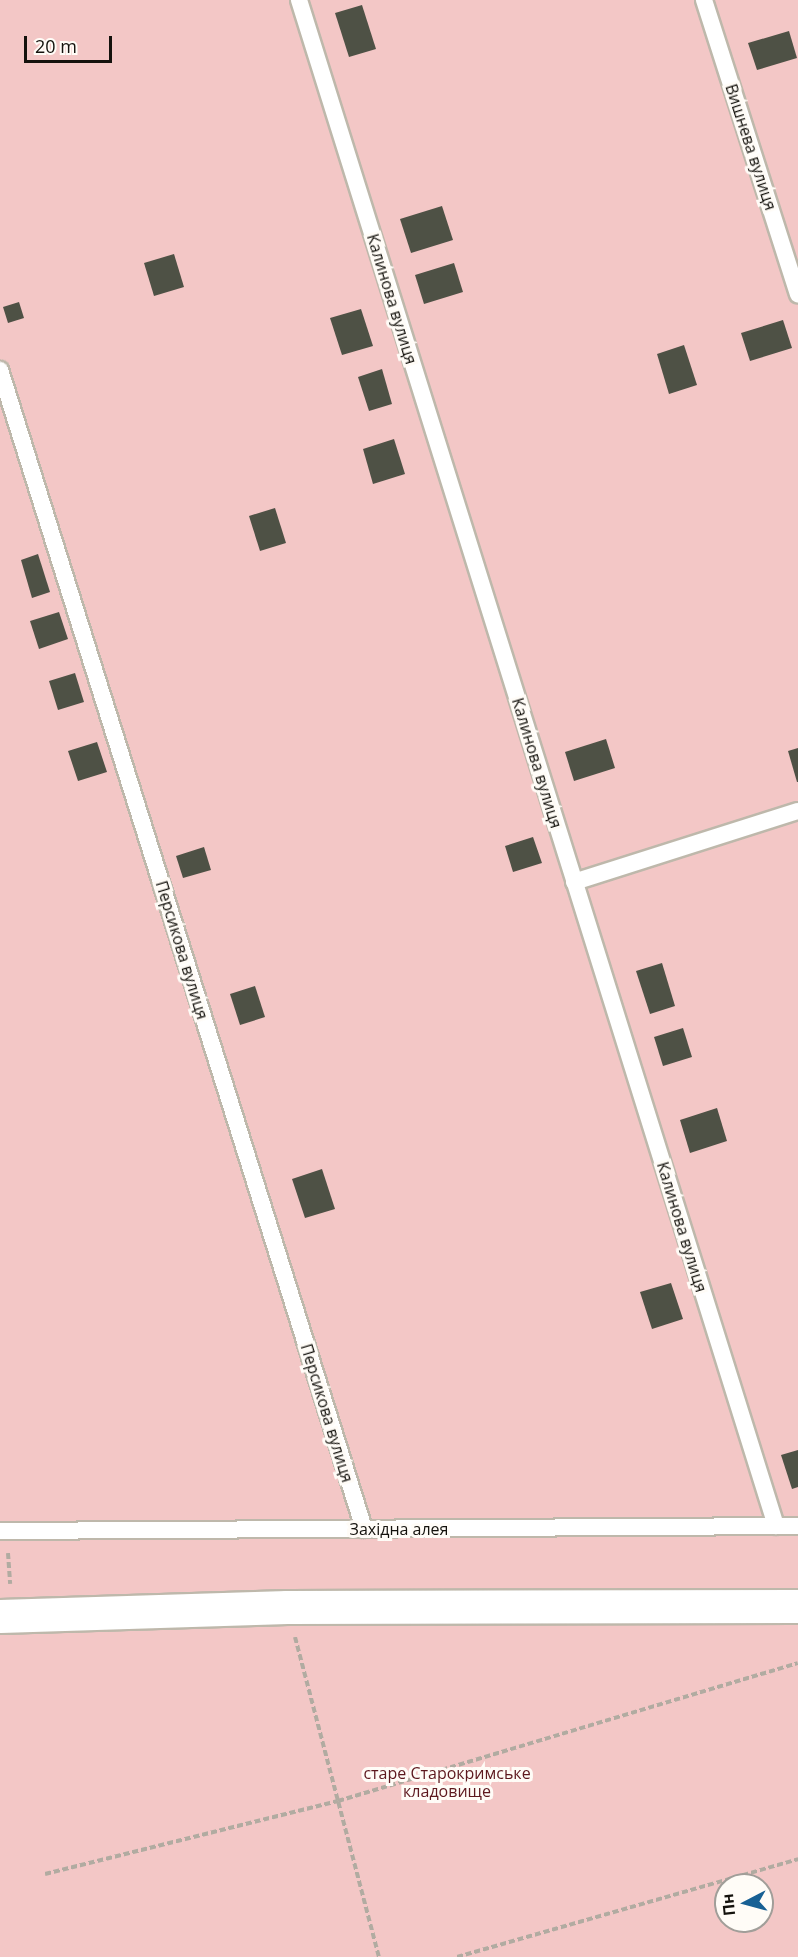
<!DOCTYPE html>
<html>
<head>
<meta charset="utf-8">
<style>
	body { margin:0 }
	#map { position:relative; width:798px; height:1957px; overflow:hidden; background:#f5eee2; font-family:"Open Sans",sans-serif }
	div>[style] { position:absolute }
	.green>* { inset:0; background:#f3c7c6 }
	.building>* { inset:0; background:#4e5145 }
	.path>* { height:4px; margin-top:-2px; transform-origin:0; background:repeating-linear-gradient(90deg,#b1aba1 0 6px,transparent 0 9px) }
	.roads { filter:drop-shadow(2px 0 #beb8ab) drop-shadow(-2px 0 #beb8ab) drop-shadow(0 2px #beb8ab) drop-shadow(0 -2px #beb8ab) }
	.lane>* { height:16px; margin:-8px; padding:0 8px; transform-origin:8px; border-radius:8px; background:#fff }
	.street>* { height:33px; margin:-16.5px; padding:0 16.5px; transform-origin:16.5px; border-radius:16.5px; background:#fff }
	span { translate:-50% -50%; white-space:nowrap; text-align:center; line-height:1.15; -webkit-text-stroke:6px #fffcf7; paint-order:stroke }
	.street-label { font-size:16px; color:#14120d }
	.park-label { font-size:16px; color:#5d181e }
	.north { position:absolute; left:714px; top:1873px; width:60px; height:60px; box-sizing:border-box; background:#fffcf7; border:2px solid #a19e99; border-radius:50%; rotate:264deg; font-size:16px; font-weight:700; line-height:24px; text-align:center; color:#14120d }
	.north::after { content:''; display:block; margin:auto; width:21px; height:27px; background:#186094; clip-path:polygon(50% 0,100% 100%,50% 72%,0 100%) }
	.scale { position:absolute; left:24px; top:36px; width:88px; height:27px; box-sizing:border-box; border:3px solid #14120d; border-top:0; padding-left:8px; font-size:18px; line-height:21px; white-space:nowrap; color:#14120d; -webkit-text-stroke:4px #fffcf7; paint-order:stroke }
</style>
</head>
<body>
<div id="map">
	<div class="green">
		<i style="clip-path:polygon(evenodd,0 0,798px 0,798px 1957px,0 1957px,0 0,726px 1885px,762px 1885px,762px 1921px,726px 1921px,726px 1885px)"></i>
	</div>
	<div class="building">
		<i style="clip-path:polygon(362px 5px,376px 49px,349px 57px,335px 13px)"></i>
		<i style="clip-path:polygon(789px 31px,797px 58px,757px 70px,748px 43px)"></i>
		<i style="clip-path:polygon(442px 206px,453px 240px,411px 253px,400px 219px)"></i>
		<i style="clip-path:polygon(174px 254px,184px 287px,154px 296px,144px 263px)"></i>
		<i style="clip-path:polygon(454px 263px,463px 292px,424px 304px,415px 275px)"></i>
		<i style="clip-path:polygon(19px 302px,24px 318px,8px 323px,3px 307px)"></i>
		<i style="clip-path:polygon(361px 309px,373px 346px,342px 355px,330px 318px)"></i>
		<i style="clip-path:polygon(783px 320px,792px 348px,750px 361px,741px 333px)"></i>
		<i style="clip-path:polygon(684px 345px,697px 385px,669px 394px,657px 354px)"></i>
		<i style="clip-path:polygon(382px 369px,392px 404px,369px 411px,358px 377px)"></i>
		<i style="clip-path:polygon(394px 439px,405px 474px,373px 484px,363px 449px)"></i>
		<i style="clip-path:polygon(275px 508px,286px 543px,260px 551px,249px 516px)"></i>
		<i style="clip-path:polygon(38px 554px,50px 592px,32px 598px,21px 560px)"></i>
		<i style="clip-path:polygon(59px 612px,68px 639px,39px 649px,30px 621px)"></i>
		<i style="clip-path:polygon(75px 673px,84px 702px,58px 710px,49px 681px)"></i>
		<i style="clip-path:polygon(606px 739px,615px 768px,574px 781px,565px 752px)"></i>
		<i style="clip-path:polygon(97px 742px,107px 772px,78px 781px,68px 751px)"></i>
		<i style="clip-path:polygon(798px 748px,798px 782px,797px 782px,788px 751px)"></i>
		<i style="clip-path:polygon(533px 837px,542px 863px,513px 872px,505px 846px)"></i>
		<i style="clip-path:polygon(204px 847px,211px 870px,183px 878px,176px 856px)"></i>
		<i style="clip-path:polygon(662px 963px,675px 1006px,650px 1014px,636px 971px)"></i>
		<i style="clip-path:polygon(255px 986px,265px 1017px,240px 1025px,230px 994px)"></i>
		<i style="clip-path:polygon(683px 1028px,692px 1057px,663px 1066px,654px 1037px)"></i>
		<i style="clip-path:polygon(717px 1108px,727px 1141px,690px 1153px,680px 1120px)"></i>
		<i style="clip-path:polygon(322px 1169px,335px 1209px,305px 1218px,292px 1179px)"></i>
		<i style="clip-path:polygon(671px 1283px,683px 1319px,652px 1329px,640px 1292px)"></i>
		<i style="clip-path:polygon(798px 1450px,798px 1487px,792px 1489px,781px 1455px)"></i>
	</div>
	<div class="path">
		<i style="left:8px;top:1553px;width:31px;rotate:86deg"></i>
		<i style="left:295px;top:1637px;width:331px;rotate:75.3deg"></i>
		<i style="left:45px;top:1874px;width:302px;rotate:-14deg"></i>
		<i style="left:338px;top:1801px;width:480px;rotate:-16.7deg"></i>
		<i style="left:457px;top:1957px;width:355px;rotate:-16deg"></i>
	</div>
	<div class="roads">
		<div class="lane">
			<i style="left:299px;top:0;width:1599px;rotate:72.64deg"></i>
			<i style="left:704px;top:0;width:309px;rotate:72.3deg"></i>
			<i style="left:0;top:370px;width:1215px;rotate:72.56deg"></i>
			<i style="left:574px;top:882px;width:235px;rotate:-17.6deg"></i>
			<i style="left:0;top:1531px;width:798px;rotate:-0.36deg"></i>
		</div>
		<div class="street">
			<i style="left:0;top:1616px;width:287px;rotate:-1.8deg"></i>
			<i style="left:287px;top:1607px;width:511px;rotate:-0.11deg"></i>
		</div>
	</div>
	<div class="street-label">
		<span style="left:751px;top:147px;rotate:72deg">Вишнева вулиця</span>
		<span style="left:392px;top:299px;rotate:73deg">Калинова вулиця</span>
		<span style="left:537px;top:763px;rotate:73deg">Калинова вулиця</span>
		<span style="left:182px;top:950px;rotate:73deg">Персикова вулиця</span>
		<span style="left:682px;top:1227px;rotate:73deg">Калинова вулиця</span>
		<span style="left:327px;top:1413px;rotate:73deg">Персикова вулиця</span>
		<span style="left:399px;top:1529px">Західна алея</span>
	</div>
	<div class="park-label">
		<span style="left:447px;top:1782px">старе Старокримське<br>кладовище</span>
	</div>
	<div class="north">Пн</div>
	<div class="scale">20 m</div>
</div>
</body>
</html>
